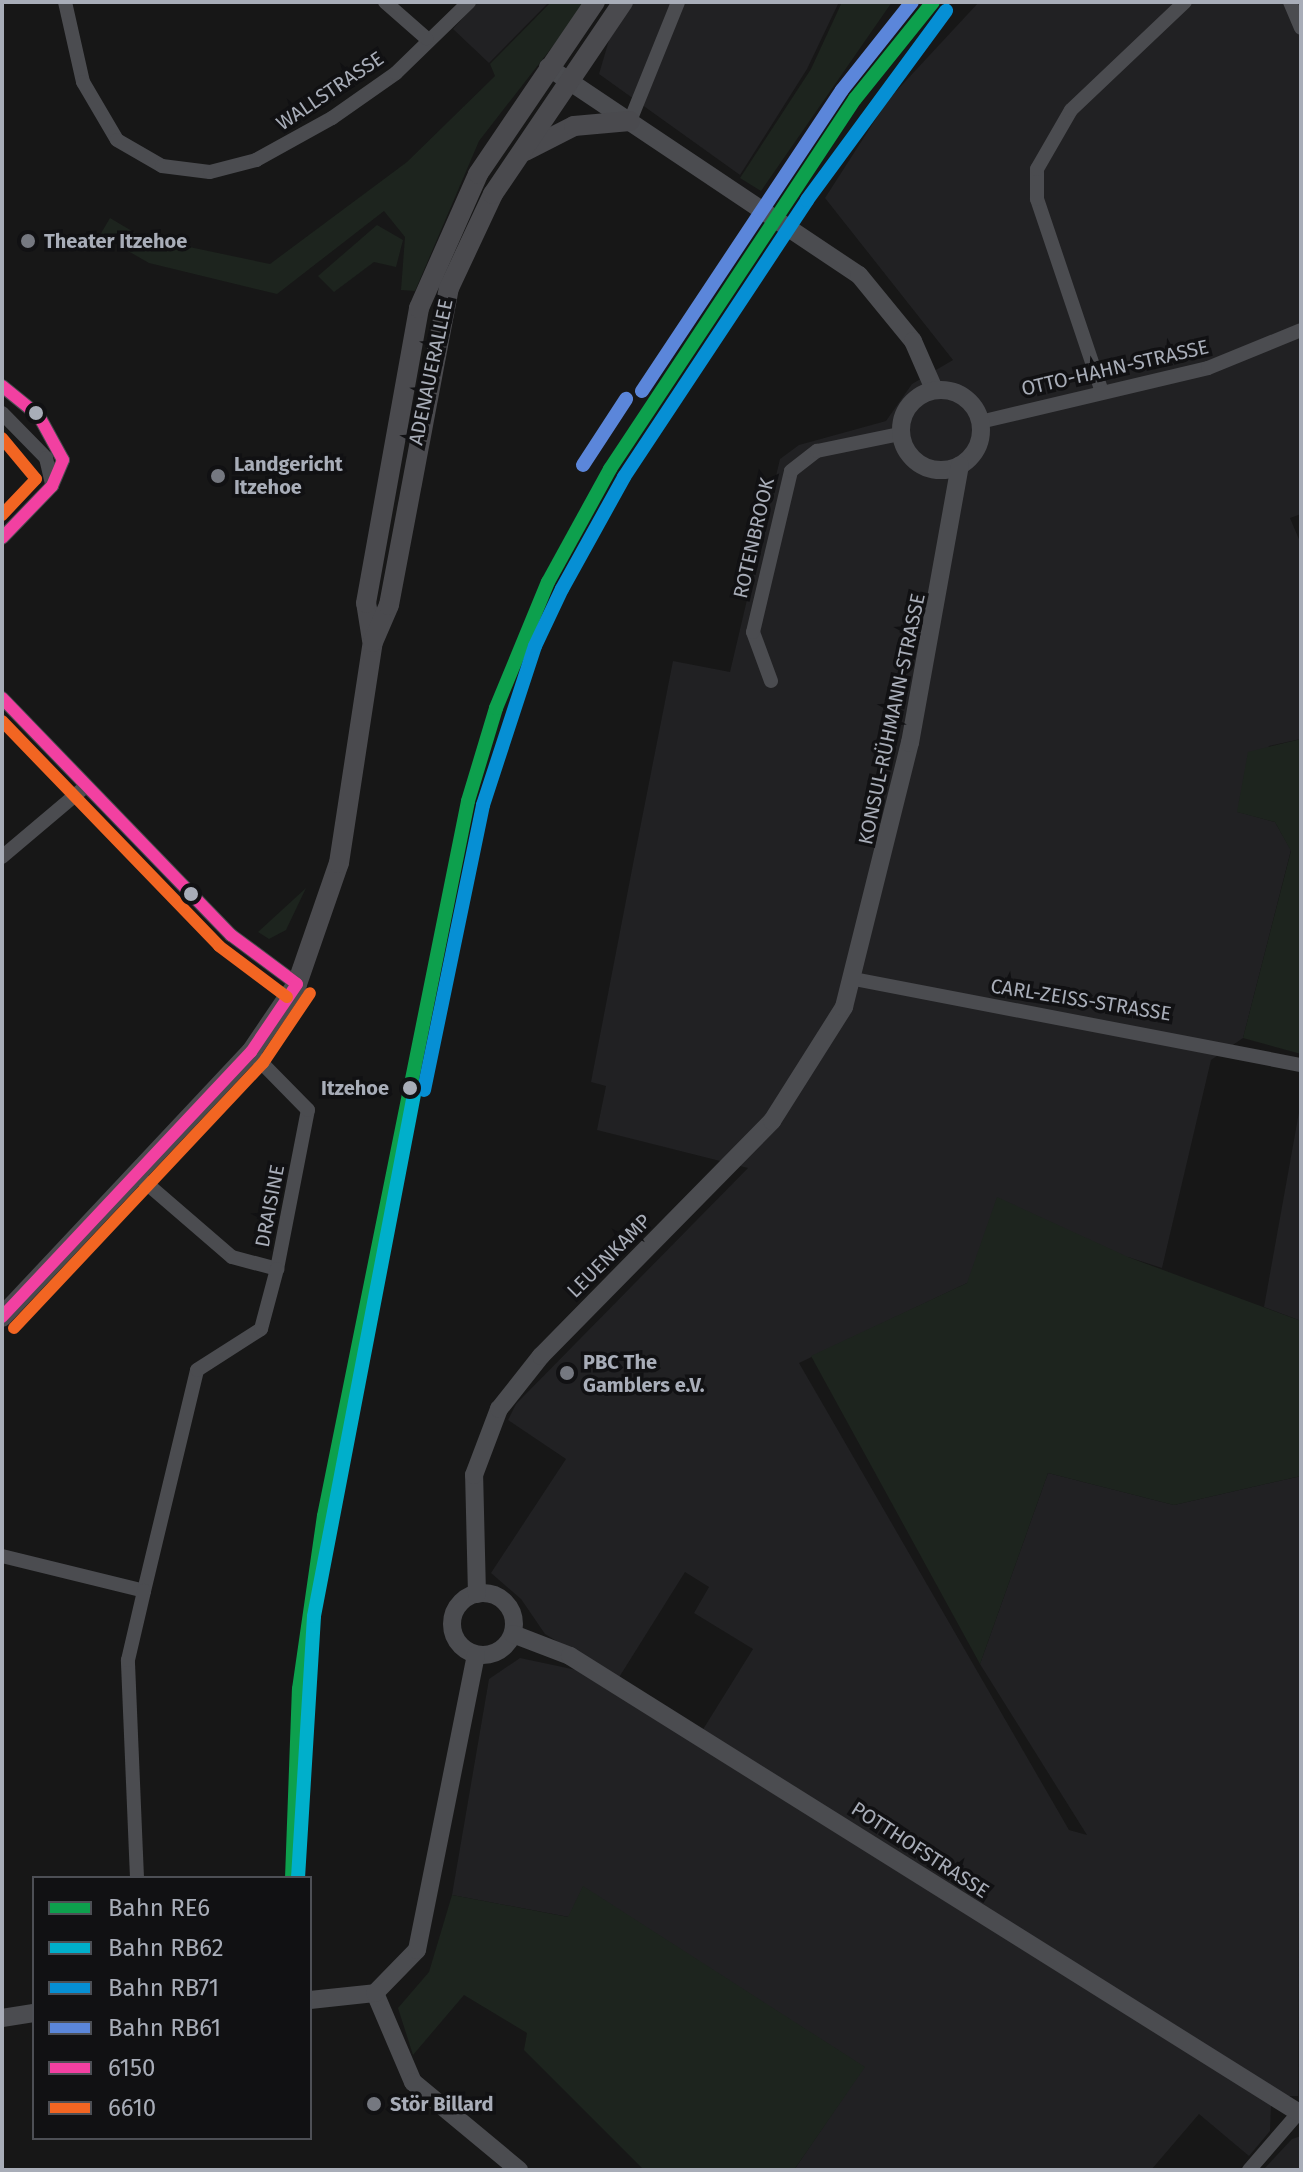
<!DOCTYPE html>
<html>
<head>
<meta charset="utf-8">
<style>
	body { margin:0 }
	#map { position:relative; width:1303px; height:2172px; overflow:hidden; background:#171717; font-family:"Fira Sans",sans-serif }
	div>[style] { position:absolute }
	.built>* { inset:0; background:#212123 }
	.green>* { inset:0; background:#1d241e }
	.minor>* { height:14px; margin:-7px; padding:0 7px; transform-origin:7px; border-radius:7px; background:#4b4c50 }
	.tertiary>* { height:18px; margin:-9px; padding:0 9px; transform-origin:9px; border-radius:9px; background:#4b4c50 }
	.tertiary>.ring { margin:-9px; padding:0; box-sizing:content-box; background:none; border:18px solid #4b4c50; border-radius:50% }
	.secondary>* { height:20px; margin:-10px; padding:0 10px; transform-origin:10px; border-radius:10px; background:#4a4a4e }
	.bus-1>* { height:12px; margin:-6px; padding:0 6px; transform-origin:6px; border-radius:6px; background:#f240a1 }
	.bus-2>* { height:12px; margin:-6px; padding:0 6px; transform-origin:6px; border-radius:6px; background:#f26522 }
	.rail-1>* { height:14px; margin:-7px; padding:0 7px; transform-origin:7px; border-radius:7px; background:#0da04d }
	.rail-2>* { height:14px; margin:-7px; padding:0 7px; transform-origin:7px; border-radius:7px; background:#00afcb }
	.rail-3>* { height:14px; margin:-7px; padding:0 7px; transform-origin:7px; border-radius:7px; background:#068fd4 }
	.rail-4>* { height:14px; margin:-7px; padding:0 7px; transform-origin:7px; border-radius:7px; background:#5b86da }
	.dots>* { width:22px; height:22px; translate:-50% -50%; box-sizing:border-box; border:4px solid #111113; border-radius:50% }
	span { translate:-50% -50%; white-space:nowrap; text-align:center; line-height:1.15; -webkit-text-stroke:7px #111113; paint-order:stroke }
	.street-label { font-size:20px; color:#a8adb8 }
	.poi-label { font-size:20px; color:#a8adb8; font-weight:700 }
	.left { translate:0 -50%; text-align:left }
	.stop-label { font-size:20px; color:#a8adb8; font-weight:700 }
	.right { translate:-100% -50%; text-align:right }
	.frame { position:absolute; inset:0; border:4px solid #a8adb8; pointer-events:none }
	.legend { position:absolute; left:32px; top:1876px; width:280px; height:264px; box-sizing:border-box; background:#111113; border:2px solid #4d4f55; margin:0; padding:10px 14px; list-style:none; font-size:24px; color:#a8adb8 }
	.legend li { display:flex; align-items:center; gap:16px; height:40px }
	.legend b { width:40px; border:2px solid #4d4f55 }
</style>
</head>
<body>
<div id="map">
	<div class="built">
		<i style="clip-path:polygon(477px 2px,549px 2px,489px 63px,453px 29px)"></i>
		<i style="clip-path:polygon(634px 2px,839px 2px,807px 69px,740px 175px,599px 74px,609px 40px)"></i>
		<i style="clip-path:polygon(979px 2px,1301px 2px,1301px 514px,1290px 518px,1301px 544px,1301px 739px,1269px 746px,1238px 812px,1275px 822px,1291px 850px,1243px 1038px,1211px 1060px,1162px 1268px,1128px 1257px,967px 1283px,799px 1363px,1069px 1830px,1087px 1835px,980px 1664px,1048px 1473px,1174px 1505px,1301px 1476px,1298px 2096px,1285px 2096px,702px 1731px,753px 1649px,694px 1613px,709px 1587px,685px 1572px,618px 1679px,545px 1634px,521px 1599px,491px 1573px,566px 1459px,508px 1420px,516px 1404px,748px 1168px,597px 1130px,606px 1086px,591px 1082px,634px 859px,673px 661px,730px 672px,780px 459px,799px 445px,886px 421px,912px 384px,953px 360px,825px 198px,888px 100px)"></i>
		<i style="clip-path:polygon(1301px 1101px,1301px 1321px,1264px 1307px)"></i>
		<i style="clip-path:polygon(520px 1658px,586px 1672px,893px 1864px,1271px 2104px,1270px 2131px,1249px 2156px,1199px 2114px,1151px 2170px,794px 2170px,864px 2067px,583px 1887px,569px 1917px,452px 1895px,489px 1679px)"></i>
		<i style="clip-path:polygon(1301px 2136px,1301px 2170px,1263px 2170px,1292px 2139px)"></i>
	</div>
	<div class="green">
		<i style="clip-path:polygon(551px 2px,587px 2px,479px 141px,415px 291px,401px 290px,405px 237px,384px 211px,277px 294px,149px 263px,100px 235px,110px 218px,142px 237px,270px 264px,407px 162px,495px 76px,490px 64px)"></i>
		<i style="clip-path:polygon(842px 2px,892px 2px,761px 191px,740px 178px,811px 69px)"></i>
		<i style="clip-path:polygon(377px 225px,403px 240px,396px 267px,374px 262px,334px 292px,318px 276px)"></i>
		<i style="clip-path:polygon(1301px 739px,1301px 1054px,1243px 1038px,1291px 851px,1275px 822px,1237px 812px,1248px 752px)"></i>
		<i style="clip-path:polygon(306px 888px,286px 930px,269px 939px,258px 932px)"></i>
		<i style="clip-path:polygon(997px 1197px,1128px 1257px,1301px 1321px,1301px 1476px,1174px 1505px,1048px 1473px,980px 1664px,811px 1356px,967px 1283px)"></i>
		<i style="clip-path:polygon(583px 1886px,865px 2067px,794px 2170px,644px 2170px,524px 2050px,527px 2033px,464px 1995px,413px 2055px,398px 2008px,429px 1972px,452px 1895px,568px 1917px)"></i>
	</div>
	<div class="minor">
		<i style="left:65px;top:2px;width:82px;rotate:77.3deg"></i>
		<i style="left:83px;top:82px;width:67px;rotate:59.6deg"></i>
		<i style="left:117px;top:140px;width:52px;rotate:30deg"></i>
		<i style="left:162px;top:166px;width:48px;rotate:7.1deg"></i>
		<i style="left:210px;top:172px;width:48px;rotate:-14.6deg"></i>
		<i style="left:256px;top:160px;width:87px;rotate:-28.9deg"></i>
		<i style="left:332px;top:118px;width:78px;rotate:-35.1deg"></i>
		<i style="left:396px;top:73px;width:102px;rotate:-44.2deg"></i>
		<i style="left:385px;top:2px;width:55px;rotate:41.3deg"></i>
		<i style="left:1290px;top:2px;width:28px;rotate:67deg"></i>
		<i style="left:630px;top:121px;width:128px;rotate:-68deg"></i>
		<i style="left:2px;top:386px;width:48px;rotate:39deg"></i>
		<i style="left:39px;top:416px;width:50px;rotate:61.4deg"></i>
		<i style="left:63px;top:460px;width:28px;rotate:113deg"></i>
		<i style="left:52px;top:486px;width:72px;rotate:133.9deg"></i>
		<i style="left:1102px;top:392px;width:204px;rotate:-108.6deg"></i>
		<i style="left:1037px;top:199px;width:30px;rotate:-90deg"></i>
		<i style="left:1037px;top:169px;width:68px;rotate:-60deg"></i>
		<i style="left:1071px;top:110px;width:157px;rotate:-43.5deg"></i>
		<i style="left:2px;top:413px;width:63px;rotate:45.6deg"></i>
		<i style="left:46px;top:458px;width:28px;rotate:77deg"></i>
		<i style="left:980px;top:422px;width:234px;rotate:-13.3deg"></i>
		<i style="left:1208px;top:368px;width:100px;rotate:-22.2deg"></i>
		<i style="left:771px;top:681px;width:52px;rotate:-110.2deg"></i>
		<i style="left:753px;top:632px;width:165px;rotate:-76.7deg"></i>
		<i style="left:791px;top:471px;width:33px;rotate:-38deg"></i>
		<i style="left:817px;top:451px;width:85px;rotate:-11.6deg"></i>
		<i style="left:2px;top:698px;width:330px;rotate:46deg"></i>
		<i style="left:231px;top:935px;width:82px;rotate:36.6deg"></i>
		<i style="left:2px;top:857px;width:110px;rotate:-40.2deg"></i>
		<i style="left:854px;top:979px;width:455px;rotate:10.9deg"></i>
		<i style="left:138px;top:1176px;width:124px;rotate:40.8deg"></i>
		<i style="left:232px;top:1257px;width:47px;rotate:14.9deg"></i>
		<i style="left:277px;top:1269px;width:162px;rotate:-79deg"></i>
		<i style="left:308px;top:1110px;width:81px;rotate:-134.5deg"></i>
		<i style="left:2px;top:1556px;width:146px;rotate:13.8deg"></i>
		<i style="left:144px;top:1591px;width:227px;rotate:-76.5deg"></i>
		<i style="left:197px;top:1370px;width:76px;rotate:-32.6deg"></i>
		<i style="left:261px;top:1329px;width:62px;rotate:-75.1deg"></i>
		<i style="left:137px;top:1878px;width:218px;rotate:-92.4deg"></i>
		<i style="left:128px;top:1660px;width:71px;rotate:-76.9deg"></i>
		<i style="left:1249px;top:2170px;width:79px;rotate:-49.1deg"></i>
	</div>
	<div class="tertiary">
		<i style="left:548px;top:67px;width:374px;rotate:33.8deg"></i>
		<i style="left:859px;top:275px;width:85px;rotate:50.7deg"></i>
		<i style="left:913px;top:341px;width:52px;rotate:66.4deg"></i>
		<i class="ring" style="left:901px;top:390px;width:62px;height:62px"></i>
		<i class="ring" style="left:452px;top:1593px;width:44px;height:44px"></i>
		<i style="left:477px;top:1594px;width:119px;rotate:-91.4deg"></i>
		<i style="left:474px;top:1475px;width:71px;rotate:-69.3deg"></i>
		<i style="left:499px;top:1409px;width:68px;rotate:-51.6deg"></i>
		<i style="left:541px;top:1356px;width:330px;rotate:-45.5deg"></i>
		<i style="left:772px;top:1121px;width:135px;rotate:-57.7deg"></i>
		<i style="left:844px;top:1007px;width:272px;rotate:-76deg"></i>
		<i style="left:910px;top:743px;width:282px;rotate:-79.8deg"></i>
		<i style="left:513px;top:1634px;width:61px;rotate:21.1deg"></i>
		<i style="left:570px;top:1656px;width:863px;rotate:32.07deg"></i>
		<i style="left:375px;top:1993px;width:97px;rotate:66.9deg"></i>
		<i style="left:413px;top:2082px;width:138px;rotate:39.7deg"></i>
		<i style="left:310px;top:2000px;width:65px;rotate:-6.1deg"></i>
		<i style="left:375px;top:1993px;width:60px;rotate:-45.7deg"></i>
		<i style="left:417px;top:1950px;width:301px;rotate:-78.7deg"></i>
		<i style="left:2px;top:2018px;width:32px;rotate:-9deg"></i>
	</div>
	<div class="secondary">
		<i style="left:525px;top:151px;width:55px;rotate:-27deg"></i>
		<i style="left:574px;top:126px;width:56px;rotate:-5.1deg"></i>
		<i style="left:372px;top:640px;width:37px;rotate:-99deg"></i>
		<i style="left:366px;top:603px;width:300px;rotate:-79.8deg"></i>
		<i style="left:419px;top:308px;width:146px;rotate:-66.2deg"></i>
		<i style="left:478px;top:174px;width:208px;rotate:-55.8deg"></i>
		<i style="left:2px;top:1317px;width:364px;rotate:-46.8deg"></i>
		<i style="left:251px;top:1052px;width:82px;rotate:-55.9deg"></i>
		<i style="left:297px;top:984px;width:128px;rotate:-70.9deg"></i>
		<i style="left:339px;top:863px;width:224px;rotate:-81.3deg"></i>
		<i style="left:373px;top:642px;width:40px;rotate:-66.6deg"></i>
		<i style="left:389px;top:605px;width:323px;rotate:-79.3deg"></i>
		<i style="left:449px;top:288px;width:104px;rotate:-64.9deg"></i>
		<i style="left:493px;top:194px;width:232px;rotate:-55.9deg"></i>
	</div>
	<div class="bus-1">
		<i style="left:2px;top:386px;width:48px;rotate:39deg"></i>
		<i style="left:39px;top:416px;width:50px;rotate:61.4deg"></i>
		<i style="left:63px;top:460px;width:28px;rotate:113deg"></i>
		<i style="left:52px;top:486px;width:72px;rotate:133.9deg"></i>
		<i style="left:2px;top:698px;width:330px;rotate:46deg"></i>
		<i style="left:231px;top:935px;width:82px;rotate:36.6deg"></i>
		<i style="left:2px;top:1317px;width:364px;rotate:-46.8deg"></i>
		<i style="left:251px;top:1052px;width:82px;rotate:-55.9deg"></i>
	</div>
	<div class="bus-2">
		<i style="left:2px;top:438px;width:53px;rotate:50.3deg"></i>
		<i style="left:36px;top:479px;width:50px;rotate:133.4deg"></i>
		<i style="left:2px;top:721px;width:313px;rotate:46deg"></i>
		<i style="left:219px;top:946px;width:85px;rotate:36.9deg"></i>
		<i style="left:14px;top:1328px;width:364px;rotate:-46.8deg"></i>
		<i style="left:263px;top:1063px;width:84px;rotate:-56.1deg"></i>
	</div>
	<div class="rail-1">
		<i style="left:292px;top:1878px;width:189px;rotate:-87.9deg"></i>
		<i style="left:299px;top:1689px;width:175px;rotate:-81.8deg"></i>
		<i style="left:324px;top:1516px;width:729px;rotate:-78.61deg"></i>
		<i style="left:468px;top:801px;width:97px;rotate:-73.2deg"></i>
		<i style="left:496px;top:708px;width:136px;rotate:-67.6deg"></i>
		<i style="left:548px;top:582px;width:129px;rotate:-61.2deg"></i>
		<i style="left:610px;top:469px;width:444px;rotate:-56.5deg"></i>
		<i style="left:855px;top:99px;width:124px;rotate:-51.2deg"></i>
	</div>
	<div class="rail-2">
		<i style="left:298px;top:1878px;width:262px;rotate:-86.5deg"></i>
		<i style="left:314px;top:1616px;width:537px;rotate:-79.15deg"></i>
	</div>
	<div class="rail-3">
		<i style="left:424px;top:1090px;width:291px;rotate:-78.3deg"></i>
		<i style="left:483px;top:805px;width:167px;rotate:-71.9deg"></i>
		<i style="left:535px;top:646px;width:63px;rotate:-64.7deg"></i>
		<i style="left:562px;top:589px;width:128px;rotate:-61deg"></i>
		<i style="left:624px;top:477px;width:332px;rotate:-56.5deg"></i>
		<i style="left:807px;top:200px;width:235px;rotate:-53.7deg"></i>
	</div>
	<div class="rail-4">
		<i style="left:642px;top:391px;width:361px;rotate:-56.4deg"></i>
		<i style="left:842px;top:90px;width:112px;rotate:-51.5deg"></i>
		<i style="left:583px;top:465px;width:79px;rotate:-56.9deg"></i>
	</div>
	<div class="dots">
		<i style="left:28px;top:241px;background:#757880"></i>
		<i style="left:36px;top:413px;background:#a8adb8"></i>
		<i style="left:218px;top:476px;background:#757880"></i>
		<i style="left:191px;top:894px;background:#a8adb8"></i>
		<i style="left:410px;top:1088px;background:#a8adb8"></i>
		<i style="left:567px;top:1373px;background:#757880"></i>
		<i style="left:374px;top:2104px;background:#757880"></i>
	</div>
	<div class="street-label">
		<span style="left:330px;top:91px;rotate:-34deg">WALLSTRASSE</span>
		<span style="left:1115px;top:368px;rotate:-13deg">OTTO-HAHN-STRASSE</span>
		<span style="left:431px;top:372px;rotate:-78deg">ADENAUERALLEE</span>
		<span style="left:754px;top:538px;rotate:-77deg">ROTENBROOK</span>
		<span style="left:892px;top:719px;rotate:-78deg">KONSUL-RÜHMANN-STRASSE</span>
		<span style="left:1081px;top:1000px;rotate:9deg">CARL-ZEISS-STRASSE</span>
		<span style="left:270px;top:1206px;rotate:-79deg">DRAISINE</span>
		<span style="left:609px;top:1256px;rotate:-45deg">LEUENKAMP</span>
		<span style="left:920px;top:1850px;rotate:33deg">POTTHOFSTRASSE</span>
	</div>
	<div class="poi-label">
		<span class="left" style="left:44px;top:241px">Theater Itzehoe</span>
		<span class="left" style="left:234px;top:476px">Landgericht<br>Itzehoe</span>
		<span class="left" style="left:583px;top:1374px">PBC The<br>Gamblers e.V.</span>
		<span class="left" style="left:390px;top:2104px">Stör Billard</span>
	</div>
	<div class="stop-label">
		<span class="right" style="left:389px;top:1088px">Itzehoe</span>
	</div>
	<div class="frame"></div>
	<ul class="legend">
	<li><b style="height:10px;background:#0da04d"></b>Bahn RE6</li>
	<li><b style="height:10px;background:#00afcb"></b>Bahn RB62</li>
	<li><b style="height:10px;background:#068fd4"></b>Bahn RB71</li>
	<li><b style="height:10px;background:#5b86da"></b>Bahn RB61</li>
	<li><b style="height:10px;background:#f240a1"></b>6150</li>
	<li><b style="height:10px;background:#f26522"></b>6610</li>
	</ul>
</div>
</body>
</html>
